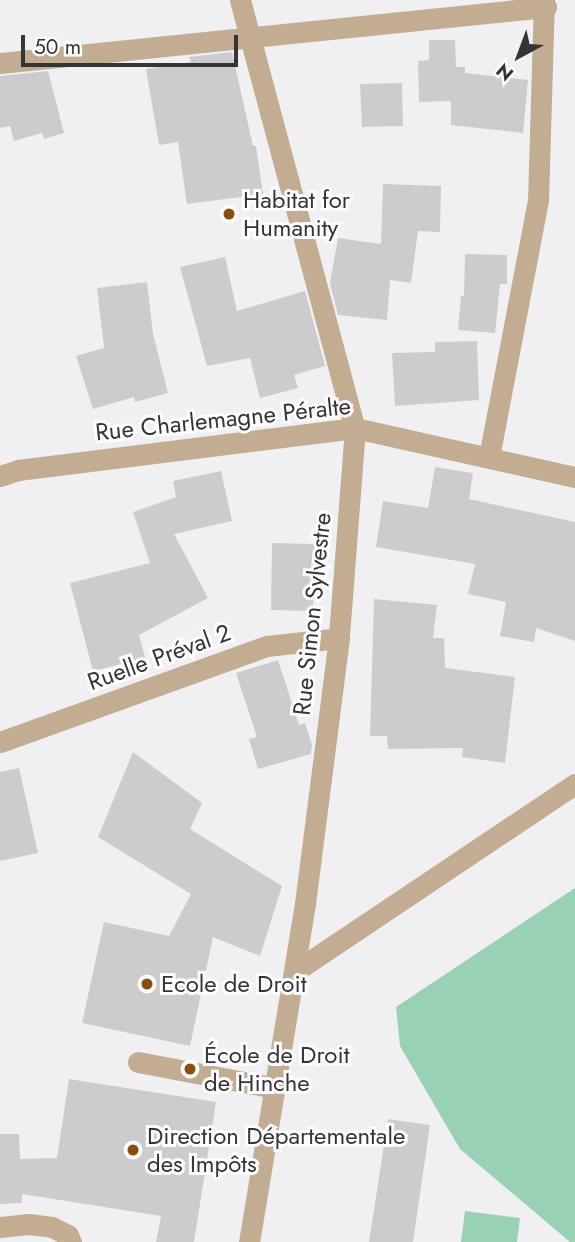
<!DOCTYPE html>
<html>
<head>
<meta charset="utf-8">
<style>
	body { margin:0 }
	#map { position:relative; width:575px; height:1242px; overflow:hidden; background:#f0f0f3; font-family:Jost,sans-serif }
	div>[style] { position:absolute }
	.green>* { inset:0; background:#98d1b3 }
	.building>* { inset:0; background:#cdcbcd }
	.minor>* { height:21px; margin:-10.5px; padding:0 10.5px; transform-origin:10.5px; border-radius:10.5px; background:#c2ad92 }
	.dots>* { width:19px; height:19px; translate:-50% -50%; box-sizing:border-box; border:4px solid #fdfdff; border-radius:50% }
	span { translate:-50% -50%; white-space:nowrap; text-align:center; line-height:1.15; -webkit-text-stroke:6px #fdfdff; paint-order:stroke }
	.poi-label { font-size:24px; color:#353536 }
	.left { translate:0 -50%; text-align:left }
	.street-label { font-size:24px; color:#353536 }
	.north { position:absolute; left:484px; top:21px; width:70px; height:70px; -webkit-text-stroke:5px #fdfdff; paint-order:stroke; rotate:221deg; font-size:19px; font-weight:700; line-height:28px; text-align:center; color:#353536 }
	.north::after { content:''; display:block; margin:auto; width:24px; height:32px; background:#353536; clip-path:polygon(50% 0,100% 100%,50% 72%,0 100%) }
	.scale { position:absolute; left:21px; top:35px; width:217px; height:32px; box-sizing:border-box; border:4px solid #353536; border-top:0; padding-left:9px; font-size:21px; line-height:24px; white-space:nowrap; color:#353536; -webkit-text-stroke:5px #fdfdff; paint-order:stroke }
</style>
</head>
<body>
<div id="map">
	<div class="green">
		<i style="clip-path:polygon(575px 888px,575px 1242px,570px 1242px,460px 1149px,400px 1046px,396px 1007px)"></i>
		<i style="clip-path:polygon(465px 1211px,520px 1218px,517px 1242px,461px 1242px)"></i>
	</div>
	<div class="building">
		<i style="clip-path:polygon(429px 40px,455px 40px,456px 67px,465px 67px,465px 73px,528px 80px,523px 133px,451px 125px,451px 101px,419px 102px,418px 61px,429px 60px)"></i>
		<i style="clip-path:polygon(232px 52px,253px 146px,256px 146px,263px 194px,187px 204px,178px 142px,159px 145px,146px 69px,191px 62px,189px 57px)"></i>
		<i style="clip-path:polygon(48px 71px,64px 133px,44px 139px,42px 133px,14px 141px,10px 126px,0 128px,0 76px)"></i>
		<i style="clip-path:polygon(402px 83px,403px 126px,362px 127px,360px 84px)"></i>
		<i style="clip-path:polygon(383px 184px,441px 186px,440px 232px,418px 231px,411px 283px,390px 280px,387px 320px,338px 315px,330px 283px,338px 238px,381px 244px)"></i>
		<i style="clip-path:polygon(465px 254px,507px 255px,507px 284px,500px 284px,495px 333px,458px 330px,461px 296px,464px 296px)"></i>
		<i style="clip-path:polygon(225px 257px,237px 311px,305px 291px,325px 366px,294px 375px,298px 388px,260px 398px,250px 358px,207px 366px,180px 267px)"></i>
		<i style="clip-path:polygon(147px 282px,153px 334px,168px 393px,135px 402px,134px 397px,93px 409px,76px 356px,104px 348px,97px 288px)"></i>
		<i style="clip-path:polygon(477px 341px,479px 400px,395px 406px,392px 353px,435px 352px,435px 342px)"></i>
		<i style="clip-path:polygon(435px 467px,473px 473px,469px 499px,575px 522px,575px 641px,536px 628px,534px 642px,500px 636px,506px 602px,468px 594px,475px 564px,376px 547px,383px 501px,428px 508px)"></i>
		<i style="clip-path:polygon(221px 471px,232px 521px,174px 534px,208px 598px,139px 635px,145px 658px,93px 671px,70px 583px,150px 563px,133px 512px,176px 497px,173px 481px)"></i>
		<i style="clip-path:polygon(272px 543px,315px 544px,313px 611px,271px 610px)"></i>
		<i style="clip-path:polygon(374px 599px,437px 605px,433px 638px,444px 638px,445px 668px,515px 677px,505px 763px,462px 757px,463px 748px,388px 749px,387px 736px,370px 736px)"></i>
		<i style="clip-path:polygon(278px 660px,299px 725px,305px 723px,312px 745px,311px 754px,258px 769px,249px 739px,257px 737px,236px 673px)"></i>
		<i style="clip-path:polygon(133px 752px,202px 803px,190px 829px,282px 886px,260px 956px,213px 937px,190px 1046px,82px 1023px,104px 922px,169px 936px,191px 894px,98px 837px)"></i>
		<i style="clip-path:polygon(19px 768px,38px 853px,0 861px,0 772px)"></i>
		<i style="clip-path:polygon(69px 1079px,216px 1102px,194px 1242px,156px 1242px,161px 1216px,22px 1194px,22px 1203px,0 1204px,0 1134px,19px 1134px,20px 1159px,57px 1158px)"></i>
		<i style="clip-path:polygon(388px 1119px,430px 1125px,413px 1242px,369px 1242px)"></i>
	</div>
	<div class="minor">
		<i style="left:240px;top:0;width:443px;rotate:75deg"></i>
		<i style="left:355px;top:428px;width:211px;rotate:94.4deg"></i>
		<i style="left:339px;top:638px;width:268px;rotate:97.3deg"></i>
		<i style="left:305px;top:904px;width:343px;rotate:99.4deg"></i>
		<i style="left:0;top:63px;width:549px;rotate:-5.86deg"></i>
		<i style="left:489px;top:457px;width:261px;rotate:-79.2deg"></i>
		<i style="left:538px;top:201px;width:201px;rotate:-88.3deg"></i>
		<i style="left:0;top:476px;width:19px;rotate:-18deg"></i>
		<i style="left:18px;top:470px;width:340px;rotate:-7.1deg"></i>
		<i style="left:355px;top:428px;width:225px;rotate:12.6deg"></i>
		<i style="left:0;top:742px;width:284px;rotate:-19.8deg"></i>
		<i style="left:267px;top:646px;width:72px;rotate:-6.3deg"></i>
		<i style="left:294px;top:972px;width:338px;rotate:-33.8deg"></i>
		<i style="left:138px;top:1062px;width:139px;rotate:10.7deg"></i>
		<i style="left:0;top:1227px;width:29px;rotate:-6deg"></i>
		<i style="left:29px;top:1224px;width:23px;rotate:7deg"></i>
		<i style="left:52px;top:1227px;width:18px;rotate:27deg"></i>
		<i style="left:68px;top:1235px;width:8px;rotate:67deg"></i>
	</div>
	<div class="dots">
		<i style="left:229px;top:214px;background:#8b4e0e"></i>
		<i style="left:147px;top:984px;background:#8b4e0e"></i>
		<i style="left:190px;top:1069px;background:#8b4e0e"></i>
		<i style="left:133px;top:1150px;background:#8b4e0e"></i>
	</div>
	<div class="poi-label">
		<span class="left" style="left:243px;top:214px">Habitat for<br>Humanity</span>
		<span class="left" style="left:161px;top:984px">Ecole de Droit</span>
		<span class="left" style="left:204px;top:1069px">École de Droit<br>de Hinche</span>
		<span class="left" style="left:147px;top:1150px">Direction Départementale<br>des Impôts</span>
	</div>
	<div class="street-label">
		<span style="left:223px;top:419px;rotate:-6deg">Rue Charlemagne Péralte</span>
		<span style="left:312px;top:614px;rotate:-84deg">Rue Simon Sylvestre</span>
		<span style="left:159px;top:657px;rotate:-20deg">Ruelle Préval 2</span>
	</div>
	<div class="north">N</div>
	<div class="scale">50 m</div>
</div>
</body>
</html>
